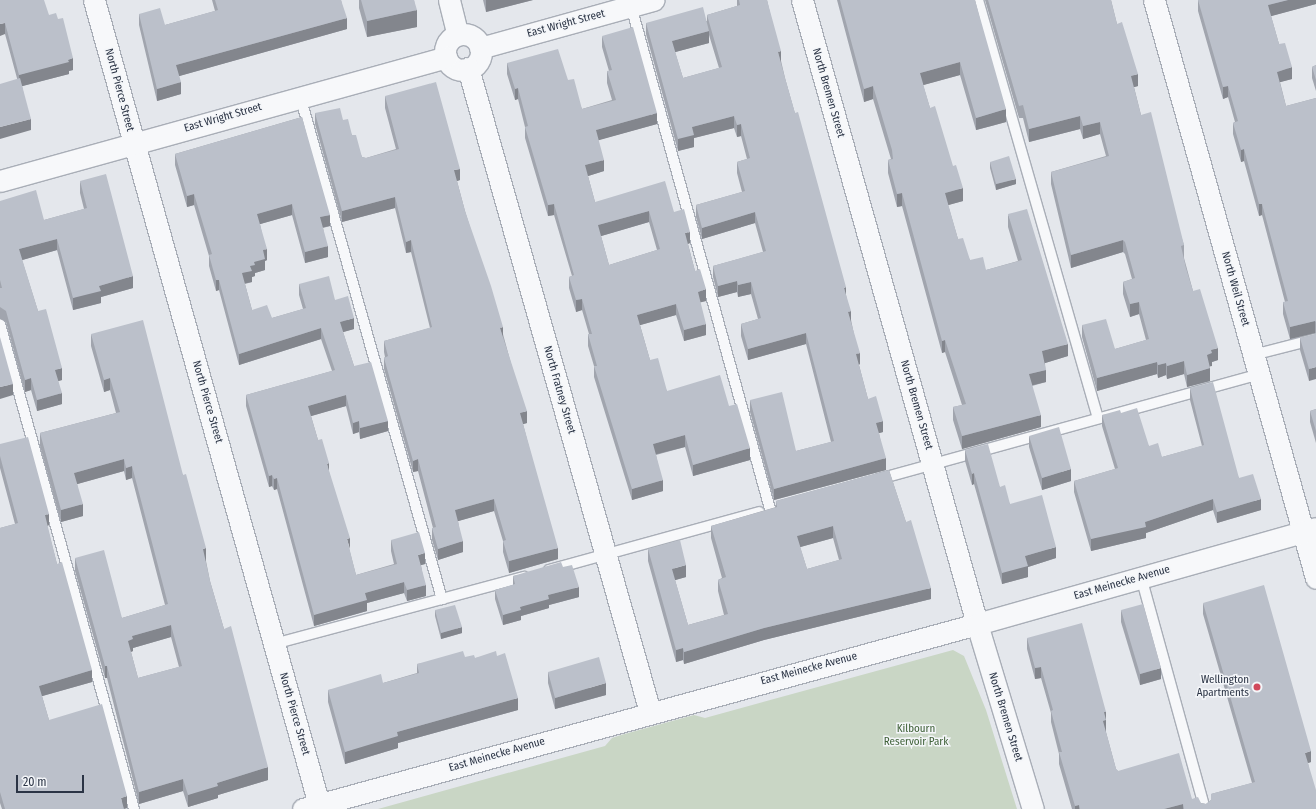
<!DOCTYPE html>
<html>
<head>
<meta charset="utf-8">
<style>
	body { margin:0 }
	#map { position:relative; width:1316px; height:809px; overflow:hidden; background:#e4e7ec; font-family:"Fira Sans Condensed",sans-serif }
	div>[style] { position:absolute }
	.green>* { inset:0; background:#c9d6c5 }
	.roads { filter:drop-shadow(1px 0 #a9aeb7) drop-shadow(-1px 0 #a9aeb7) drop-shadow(0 1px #a9aeb7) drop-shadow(0 -1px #a9aeb7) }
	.service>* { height:10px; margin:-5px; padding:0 5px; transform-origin:5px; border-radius:5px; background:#f7f8fa }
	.minor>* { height:21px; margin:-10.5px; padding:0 10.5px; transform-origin:10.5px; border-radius:10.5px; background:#f7f8fa }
	.minor>.ring { margin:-10.5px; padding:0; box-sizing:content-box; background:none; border:21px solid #f7f8fa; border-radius:50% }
	.wall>* { inset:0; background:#a1a5ae }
	.shaded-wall>* { inset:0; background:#83868d }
	.building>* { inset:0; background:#bbc0ca }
	.dots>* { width:11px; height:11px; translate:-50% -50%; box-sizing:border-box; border:2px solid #f4f6f9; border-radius:50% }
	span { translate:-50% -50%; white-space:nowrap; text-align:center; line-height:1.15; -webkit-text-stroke:3px #f4f6f9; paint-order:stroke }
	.street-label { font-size:11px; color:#2b3445 }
	.poi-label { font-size:11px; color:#2b3445 }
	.right { translate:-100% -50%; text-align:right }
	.park-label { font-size:11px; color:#3f6138 }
	.scale { position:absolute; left:16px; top:775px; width:68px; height:18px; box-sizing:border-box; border:2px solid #2b3445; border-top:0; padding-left:5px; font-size:12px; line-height:14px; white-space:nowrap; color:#2b3445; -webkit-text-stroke:3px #f4f6f9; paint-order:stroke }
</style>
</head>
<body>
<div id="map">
	<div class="green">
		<i style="clip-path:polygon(953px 650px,964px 656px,986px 710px,1017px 809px,378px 809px,605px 746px,612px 738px,621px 735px,694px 715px,705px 718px)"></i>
	</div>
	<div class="roads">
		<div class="service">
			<i style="left:978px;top:0;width:435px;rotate:74deg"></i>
			<i style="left:631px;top:6px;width:522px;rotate:74.55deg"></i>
			<i style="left:300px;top:96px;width:523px;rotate:74.24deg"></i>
			<i style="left:0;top:324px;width:503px;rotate:74.56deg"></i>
			<i style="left:1253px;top:355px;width:65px;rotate:-14.3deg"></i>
			<i style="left:879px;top:479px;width:394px;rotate:-15.4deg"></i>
			<i style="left:549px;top:570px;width:218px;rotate:-15.4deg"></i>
			<i style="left:1141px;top:577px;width:241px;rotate:74.6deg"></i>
			<i style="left:274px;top:644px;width:259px;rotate:-15deg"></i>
		</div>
		<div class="minor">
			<i style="left:94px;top:0;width:836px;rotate:74.38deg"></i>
			<i style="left:449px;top:0;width:36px;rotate:76deg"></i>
			<i style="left:802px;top:0;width:648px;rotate:74.33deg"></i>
			<i style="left:977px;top:624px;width:193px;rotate:73.2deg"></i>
			<i style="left:1154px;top:0;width:600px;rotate:74.34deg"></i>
			<i class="ring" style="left:445px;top:34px;width:15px;height:15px"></i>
			<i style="left:480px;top:48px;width:180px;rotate:-15.5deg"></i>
			<i style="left:468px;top:68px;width:669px;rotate:74.22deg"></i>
			<i style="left:0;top:181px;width:463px;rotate:-15.5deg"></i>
			<i style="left:303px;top:809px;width:699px;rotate:-15.35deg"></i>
			<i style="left:977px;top:624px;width:352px;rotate:-15.8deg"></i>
		</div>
	</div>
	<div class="wall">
		<i style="clip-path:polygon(0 0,49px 15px,73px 70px,69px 71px,69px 74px,22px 86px,31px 130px,5px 34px)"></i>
		<i style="clip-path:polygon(212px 0,341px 0,347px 29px,179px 76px,181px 94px,157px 101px,139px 25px,139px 14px,165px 25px,215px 11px)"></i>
		<i style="clip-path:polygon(359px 0,414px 0,417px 27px,367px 37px,359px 8px)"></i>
		<i style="clip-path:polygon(483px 0,533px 0,486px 12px)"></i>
		<i style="clip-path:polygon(evenodd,737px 0,767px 0,785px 78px,846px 295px,860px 364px,859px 365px,868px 399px,883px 432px,879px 433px,886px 470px,774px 500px,750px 412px,750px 400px,796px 451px,831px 442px,806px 344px,748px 360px,741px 336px,741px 324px,758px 319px,751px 294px,738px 297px,737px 292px,718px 297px,713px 277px,713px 266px,763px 252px,755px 223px,702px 239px,696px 217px,696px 205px,742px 192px,737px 173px,737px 162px,747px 159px,741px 136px,737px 137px,734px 128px,694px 138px,694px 147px,678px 151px,646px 34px,646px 23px,707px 21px,707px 15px,737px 6px,737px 0,709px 35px,719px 68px,683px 78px,675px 52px,709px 43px,709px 35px)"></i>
		<i style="clip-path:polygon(837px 0,975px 0,1006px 122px,976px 130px,960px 75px,923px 85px,930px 108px,963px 201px,948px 205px,958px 239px,970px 260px,986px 270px,1018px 261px,1008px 227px,1008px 214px,1068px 356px,1045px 363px,1046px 382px,1032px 386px,1041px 427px,962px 449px,953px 420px,953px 407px,962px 405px,945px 352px,942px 353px,902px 206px,897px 207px,888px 173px,888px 160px,891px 159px,873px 99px,864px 102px)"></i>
		<i style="clip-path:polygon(985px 0,1111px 0,1117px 24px,1138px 86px,1134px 87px,1141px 115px,1184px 245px,1184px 258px,1193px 291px,1218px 360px,1212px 362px,1212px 366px,1210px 366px,1210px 381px,1187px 387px,1184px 374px,1167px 379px,1166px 375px,1158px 378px,1157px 374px,1097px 391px,1082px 337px,1082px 325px,1115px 349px,1146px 340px,1139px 314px,1130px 317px,1123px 294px,1123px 282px,1132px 279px,1125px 254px,1123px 252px,1071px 268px,1051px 184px,1051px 172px,1106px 156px,1100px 134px,1083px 139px,1080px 129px,1029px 142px,1023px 118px,1019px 118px)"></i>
		<i style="clip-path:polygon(1198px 0,1316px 0,1316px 4px,1271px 16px,1279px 44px,1292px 79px,1280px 82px,1286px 106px,1316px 98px,1316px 333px,1315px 333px,1290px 339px,1283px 314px,1283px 302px,1285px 302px,1262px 215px,1259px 216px,1244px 161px,1241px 162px,1233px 134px,1233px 123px,1235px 122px,1228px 97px,1223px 99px,1198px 11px)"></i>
		<i style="clip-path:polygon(evenodd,602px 36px,657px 124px,598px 140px,604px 171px,588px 176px,595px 202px,674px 212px,690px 243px,688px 244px,695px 271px,706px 301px,700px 302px,706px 335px,684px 341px,676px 315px,640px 325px,650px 360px,667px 391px,729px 406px,750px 460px,693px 476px,685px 447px,656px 455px,663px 491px,632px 500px,594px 377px,594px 366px,588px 346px,588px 334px,589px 334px,582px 310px,576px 312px,569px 288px,569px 277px,572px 276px,554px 215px,548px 216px,525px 138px,525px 127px,518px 99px,515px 100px,507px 74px,507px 63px,568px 80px,582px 109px,612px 100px,607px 83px,607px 71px,609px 71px,602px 47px,602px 36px,649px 222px,657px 250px,609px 265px,601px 236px,649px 222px)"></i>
		<i style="clip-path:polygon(1316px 65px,1316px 91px,1312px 78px,1312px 67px)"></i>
		<i style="clip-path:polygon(385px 96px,460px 180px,457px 181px,465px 211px,503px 334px,527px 423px,523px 424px,558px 559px,509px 573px,503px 552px,503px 541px,494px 511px,458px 521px,463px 552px,438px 560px,432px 540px,432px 528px,433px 528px,418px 471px,413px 472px,384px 369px,384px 358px,385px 357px,384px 352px,384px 341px,430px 328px,411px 252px,406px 253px,395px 208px,342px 222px,315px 124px,315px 113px,343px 120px,352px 135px,362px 157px,366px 158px,396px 149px,385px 108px)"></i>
		<i style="clip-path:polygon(302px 117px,330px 226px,323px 228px,328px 257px,305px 263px,292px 215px,260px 224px,267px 260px,265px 261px,265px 270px,255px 273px,255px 276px,252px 277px,252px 282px,245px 284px,252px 310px,272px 318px,303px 309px,299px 295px,299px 284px,335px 300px,354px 329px,343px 332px,354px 366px,388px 431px,360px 439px,359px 432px,353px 434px,346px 406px,311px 416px,318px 440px,329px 472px,356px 575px,394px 564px,391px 551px,391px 540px,425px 564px,421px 565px,426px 596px,407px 601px,404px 593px,367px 603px,367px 611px,314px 626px,277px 489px,274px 490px,272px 486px,269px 487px,246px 406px,246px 395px,332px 371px,321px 339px,239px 365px,219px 290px,216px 291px,209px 266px,209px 256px,194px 205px,187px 207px,175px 165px,175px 154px)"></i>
		<i style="clip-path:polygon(990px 162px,1016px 184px,996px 190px,990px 168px)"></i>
		<i style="clip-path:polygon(80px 181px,133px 288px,101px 297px,101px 303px,73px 310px,57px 250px,22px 260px,38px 311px,62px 380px,58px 381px,62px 404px,37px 411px,31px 390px,25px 392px,6px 322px,0 319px,0 201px,44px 220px,84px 209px,80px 193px)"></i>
		<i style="clip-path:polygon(evenodd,91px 334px,183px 475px,206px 561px,210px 581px,268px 780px,218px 795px,218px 798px,188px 807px,183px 791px,139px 804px,107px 678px,105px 678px,75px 571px,75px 558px,122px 618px,165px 605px,132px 478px,126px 480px,124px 471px,77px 484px,83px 516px,61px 522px,40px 446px,40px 433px,116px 413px,110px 390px,104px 392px,91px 346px,91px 334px,171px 637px,179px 667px,138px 678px,131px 652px,133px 651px,133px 648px,171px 637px)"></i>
		<i style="clip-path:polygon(1316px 334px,1309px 381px,1300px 350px,1300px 338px)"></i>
		<i style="clip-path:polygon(1190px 388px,1239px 478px,1261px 510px,1217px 523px,1213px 510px,1146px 533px,1146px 538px,1091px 551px,1074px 492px,1074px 481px,1115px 469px,1102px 426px,1102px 415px,1121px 413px,1149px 446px,1162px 457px,1202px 446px,1190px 400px)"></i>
		<i style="clip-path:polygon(1316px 409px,1316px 443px,1310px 422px,1310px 411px)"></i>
		<i style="clip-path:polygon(1029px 436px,1071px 481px,1042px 490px,1029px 447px)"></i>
		<i style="clip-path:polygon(0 444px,49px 525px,47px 526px,57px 564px,92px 682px,42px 696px,49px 720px,127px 808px,124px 809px,2px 809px,0 803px,0 528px,15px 524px,0 468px)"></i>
		<i style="clip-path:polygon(965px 450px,1000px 487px,1010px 504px,1056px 558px,1028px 567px,1028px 577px,1002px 584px,974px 484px,972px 485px,965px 461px)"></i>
		<i style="clip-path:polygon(evenodd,889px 470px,931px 599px,764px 640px,684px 664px,683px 660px,676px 662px,648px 561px,648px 549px,686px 577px,675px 580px,688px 625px,724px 615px,718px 591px,718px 580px,722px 578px,711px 538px,711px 526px,776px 507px,776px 501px,889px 470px,833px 538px,839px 560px,807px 569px,800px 547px,833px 538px)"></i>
		<i style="clip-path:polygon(563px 567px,579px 597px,549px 605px,549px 608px,521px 616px,521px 620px,503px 625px,495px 599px,495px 590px,513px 585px,513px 576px)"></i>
		<i style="clip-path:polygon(1203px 603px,1311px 762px,1308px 763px,1316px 809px,1072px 809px,1059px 764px,1059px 754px,1051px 722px,1051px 713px,1041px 678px,1035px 679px,1027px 649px,1027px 638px,1106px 712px,1106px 732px,1116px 769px,1118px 771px,1192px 799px,1201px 803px,1206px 804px,1211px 800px,1211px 794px,1252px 783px,1203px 614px)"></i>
		<i style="clip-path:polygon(435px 610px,462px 633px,441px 639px,435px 616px)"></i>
		<i style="clip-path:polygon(1121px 610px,1161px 679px,1140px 685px,1121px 622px)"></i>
		<i style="clip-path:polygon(497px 656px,518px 710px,398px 743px,398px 748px,345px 764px,328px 702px,328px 690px,383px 683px,417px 673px,417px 664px,465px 657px,475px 658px)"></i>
		<i style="clip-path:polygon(548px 672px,606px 695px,555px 709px,548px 683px)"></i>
	</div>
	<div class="shaded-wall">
		<i style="clip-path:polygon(486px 0,533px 0,486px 12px)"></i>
		<i style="clip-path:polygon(1288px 0,1316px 0,1316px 4px,1268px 17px,1268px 5px)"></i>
		<i style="clip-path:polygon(417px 10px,417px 27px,367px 37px,367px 21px)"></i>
		<i style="clip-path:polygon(347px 18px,347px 29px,176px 77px,176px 65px)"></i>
		<i style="clip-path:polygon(5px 23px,5px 34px,0 36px,0 24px)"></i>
		<i style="clip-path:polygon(709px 31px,709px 43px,672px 53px,672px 41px)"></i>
		<i style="clip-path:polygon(781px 51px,781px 63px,778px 52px)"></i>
		<i style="clip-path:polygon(73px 58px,73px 70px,69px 71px,69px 74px,19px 87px,19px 75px)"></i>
		<i style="clip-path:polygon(960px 62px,960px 75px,920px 86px,920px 73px)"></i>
		<i style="clip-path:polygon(1292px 67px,1292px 79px,1277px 83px,1277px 72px)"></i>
		<i style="clip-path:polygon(1138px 74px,1138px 86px,1131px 88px,1131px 76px)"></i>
		<i style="clip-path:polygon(181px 82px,181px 94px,157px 101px,157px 89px)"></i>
		<i style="clip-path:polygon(873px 86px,873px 99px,864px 102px,864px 89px)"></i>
		<i style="clip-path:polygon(1228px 86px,1228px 97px,1223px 99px,1223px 87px)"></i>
		<i style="clip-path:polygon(518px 88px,518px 99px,515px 100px,515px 89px)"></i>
		<i style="clip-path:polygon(1006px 109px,1006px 122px,976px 130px,976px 118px)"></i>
		<i style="clip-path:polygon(657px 113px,657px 124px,596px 141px,596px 130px)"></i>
		<i style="clip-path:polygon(734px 116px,734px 128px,694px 138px,694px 147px,678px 151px,678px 139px,692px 127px)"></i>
		<i style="clip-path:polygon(1080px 116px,1080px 129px,1029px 142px,1029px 129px)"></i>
		<i style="clip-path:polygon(31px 119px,31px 130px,0 139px,0 127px)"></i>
		<i style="clip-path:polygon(1100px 122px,1100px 134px,1083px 139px,1083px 126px)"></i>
		<i style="clip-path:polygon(741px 124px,741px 136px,737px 137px,737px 125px)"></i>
		<i style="clip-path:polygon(1244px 149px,1244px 161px,1241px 162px,1241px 150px)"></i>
		<i style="clip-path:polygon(604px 160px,604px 171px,585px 177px,585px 165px)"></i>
		<i style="clip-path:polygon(460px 169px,460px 180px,454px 182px,454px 170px)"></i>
		<i style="clip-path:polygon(1016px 179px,1016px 184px,996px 190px,996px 184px)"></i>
		<i style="clip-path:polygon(963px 188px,963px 201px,945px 206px,945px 193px)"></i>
		<i style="clip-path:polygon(902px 193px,902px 206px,897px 207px,897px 194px)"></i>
		<i style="clip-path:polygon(194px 194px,194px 205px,187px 207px,187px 196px)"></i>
		<i style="clip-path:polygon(395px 197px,395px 208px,342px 222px,342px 211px)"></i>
		<i style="clip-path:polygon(292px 204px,292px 215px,257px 225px,257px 214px)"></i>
		<i style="clip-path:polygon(554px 204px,554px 215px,548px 216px,548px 205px)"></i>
		<i style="clip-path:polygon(1259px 204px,1262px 204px,1262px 215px,1259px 216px)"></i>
		<i style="clip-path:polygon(649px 211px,649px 222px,598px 237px,598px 225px)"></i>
		<i style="clip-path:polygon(755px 212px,755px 223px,702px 239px,702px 228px)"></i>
		<i style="clip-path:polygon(330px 215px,330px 226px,320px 228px,320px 217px)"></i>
		<i style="clip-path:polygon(690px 232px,690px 243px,685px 245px,685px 233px)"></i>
		<i style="clip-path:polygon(57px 239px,57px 250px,19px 261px,19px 249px)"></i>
		<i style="clip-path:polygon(411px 240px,411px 252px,406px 253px,406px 242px)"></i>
		<i style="clip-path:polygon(1123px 240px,1123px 252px,1071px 268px,1071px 255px)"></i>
		<i style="clip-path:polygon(328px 246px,328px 257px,305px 263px,305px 252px)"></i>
		<i style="clip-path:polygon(267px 249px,267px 260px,265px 261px,265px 270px,255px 273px,255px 276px,252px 277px,252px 282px,242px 284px,242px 273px,250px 266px,254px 262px,263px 250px)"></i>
		<i style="clip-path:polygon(133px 276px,133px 288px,101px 297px,101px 303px,73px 310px,73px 298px,99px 286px)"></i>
		<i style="clip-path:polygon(216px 280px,219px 280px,219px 290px,216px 291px)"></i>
		<i style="clip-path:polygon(737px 281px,737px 292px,718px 297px,718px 286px)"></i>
		<i style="clip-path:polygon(751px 282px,751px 294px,738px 297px,738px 285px)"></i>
		<i style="clip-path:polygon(846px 287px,846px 299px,844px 288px)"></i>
		<i style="clip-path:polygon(706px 289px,706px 301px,698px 303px,698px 292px)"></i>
		<i style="clip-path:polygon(582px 299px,582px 310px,576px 312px,576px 300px)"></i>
		<i style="clip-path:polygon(1139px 302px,1139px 314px,1130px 317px,1130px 304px)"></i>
		<i style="clip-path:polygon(676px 304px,676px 315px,637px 326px,637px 315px)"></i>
		<i style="clip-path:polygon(851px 311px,851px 323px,848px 312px)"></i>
		<i style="clip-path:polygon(354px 318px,354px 329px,340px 333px,340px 322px)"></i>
		<i style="clip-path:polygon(1315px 321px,1315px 333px,1290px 339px,1290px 327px)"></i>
		<i style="clip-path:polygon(706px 324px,706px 335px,684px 341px,684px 330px)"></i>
		<i style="clip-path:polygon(503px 327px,503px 338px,500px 328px)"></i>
		<i style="clip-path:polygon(321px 328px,321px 339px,239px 365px,239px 354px)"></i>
		<i style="clip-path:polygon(806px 333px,806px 344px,748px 360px,748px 349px)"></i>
		<i style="clip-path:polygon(945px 340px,945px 352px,942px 353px,942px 341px)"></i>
		<i style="clip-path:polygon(1068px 344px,1068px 356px,1042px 364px,1042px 351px)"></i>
		<i style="clip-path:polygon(1218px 348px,1218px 360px,1212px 362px,1212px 366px,1207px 367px,1207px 355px,1211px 350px)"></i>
		<i style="clip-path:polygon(860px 353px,860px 364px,856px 365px,856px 354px)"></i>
		<i style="clip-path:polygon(1184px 361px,1184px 374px,1167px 379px,1167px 366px)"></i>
		<i style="clip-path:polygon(1157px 362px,1157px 374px,1097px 391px,1097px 378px)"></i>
		<i style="clip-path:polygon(1166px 363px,1166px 375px,1158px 378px,1158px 365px)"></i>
		<i style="clip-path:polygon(1316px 367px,1316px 379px,1309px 381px,1309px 369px)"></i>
		<i style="clip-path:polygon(62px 368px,62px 380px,55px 382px,55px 370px)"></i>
		<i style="clip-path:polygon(1210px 368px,1210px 381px,1187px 387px,1187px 375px)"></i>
		<i style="clip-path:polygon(1046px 370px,1046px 382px,1029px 386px,1029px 374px)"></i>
		<i style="clip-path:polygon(31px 378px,31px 390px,25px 392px,25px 380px)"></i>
		<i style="clip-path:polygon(110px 378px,110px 390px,104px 392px,104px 380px)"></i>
		<i style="clip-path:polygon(13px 384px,13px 395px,0 399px,0 387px)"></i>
		<i style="clip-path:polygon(62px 393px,62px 404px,37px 411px,37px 400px)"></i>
		<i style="clip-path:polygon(346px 395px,346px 406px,308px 417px,308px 406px)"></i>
		<i style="clip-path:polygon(527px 411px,527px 423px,520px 425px,520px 413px)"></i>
		<i style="clip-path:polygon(1041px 415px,1041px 427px,962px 449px,962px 436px)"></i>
		<i style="clip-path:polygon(359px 421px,359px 432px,353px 434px,353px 423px)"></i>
		<i style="clip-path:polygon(388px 421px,388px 431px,360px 439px,360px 428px)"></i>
		<i style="clip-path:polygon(883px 421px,883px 432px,876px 434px,876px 423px)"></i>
		<i style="clip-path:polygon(685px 435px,685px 447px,653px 455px,653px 444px)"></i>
		<i style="clip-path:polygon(750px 448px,750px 460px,693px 476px,693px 465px)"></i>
		<i style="clip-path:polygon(886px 458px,886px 470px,774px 500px,774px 489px)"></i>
		<i style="clip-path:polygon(124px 459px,124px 471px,74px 485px,74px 473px)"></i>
		<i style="clip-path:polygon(418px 459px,418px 471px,413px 472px,413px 461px)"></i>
		<i style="clip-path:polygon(329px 463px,329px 474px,327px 464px)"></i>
		<i style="clip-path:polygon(132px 466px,132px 478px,126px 480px,126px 468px)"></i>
		<i style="clip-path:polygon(1071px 469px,1071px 481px,1042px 490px,1042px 478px)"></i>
		<i style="clip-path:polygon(974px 473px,974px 484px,972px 485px,972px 474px)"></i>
		<i style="clip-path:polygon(272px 475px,272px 486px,269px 487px,269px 476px)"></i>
		<i style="clip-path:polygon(277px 478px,277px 489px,274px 490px,274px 479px)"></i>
		<i style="clip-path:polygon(663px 480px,663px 491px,632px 500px,632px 489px)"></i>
		<i style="clip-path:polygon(494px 499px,494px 511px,455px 522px,455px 510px)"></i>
		<i style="clip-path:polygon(1213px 499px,1213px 510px,1146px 533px,1146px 538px,1091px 551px,1091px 539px,1145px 522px)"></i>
		<i style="clip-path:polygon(1261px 499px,1261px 510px,1217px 523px,1217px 512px)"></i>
		<i style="clip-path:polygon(83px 504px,83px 516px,61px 522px,61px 510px)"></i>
		<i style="clip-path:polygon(49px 514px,49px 525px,45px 527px,45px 515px)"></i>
		<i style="clip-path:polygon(833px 526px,833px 538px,797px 548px,797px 536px)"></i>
		<i style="clip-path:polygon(350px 538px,350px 549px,347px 539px)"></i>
		<i style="clip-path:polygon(463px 541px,463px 552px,438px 560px,438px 549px)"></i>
		<i style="clip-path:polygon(1056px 547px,1056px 558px,1028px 567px,1028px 577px,1002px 584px,1002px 573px,1025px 556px)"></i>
		<i style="clip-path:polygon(206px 548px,206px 561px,203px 561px,203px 549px)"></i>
		<i style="clip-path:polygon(558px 548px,558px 559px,509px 573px,509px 561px)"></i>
		<i style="clip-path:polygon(425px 553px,425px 564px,418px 566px,418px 555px)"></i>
		<i style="clip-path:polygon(686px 565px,686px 577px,672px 581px,672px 569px)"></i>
		<i style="clip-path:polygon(404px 582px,404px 593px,367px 603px,367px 611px,314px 626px,314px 615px,365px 593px)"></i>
		<i style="clip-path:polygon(426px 585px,426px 596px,407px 601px,407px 590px)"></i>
		<i style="clip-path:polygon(579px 587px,579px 597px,549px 605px,549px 608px,521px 616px,521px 620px,503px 625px,503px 615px,520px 607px,548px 595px)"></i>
		<i style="clip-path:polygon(931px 588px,931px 599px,764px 640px,684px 664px,684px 652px,764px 628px)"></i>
		<i style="clip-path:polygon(171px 625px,171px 637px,133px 648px,133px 651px,128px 653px,128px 641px,132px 636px)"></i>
		<i style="clip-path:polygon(462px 627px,462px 633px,441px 639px,441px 633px)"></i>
		<i style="clip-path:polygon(683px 648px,683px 660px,676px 662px,676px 650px)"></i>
		<i style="clip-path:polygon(105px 666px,107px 666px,107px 678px,105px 678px)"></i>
		<i style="clip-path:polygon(1041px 667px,1041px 678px,1035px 679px,1035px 668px)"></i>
		<i style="clip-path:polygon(1161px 668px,1161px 679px,1140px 685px,1140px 674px)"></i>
		<i style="clip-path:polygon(92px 670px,92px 682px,39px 697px,39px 686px)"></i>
		<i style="clip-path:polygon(606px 683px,606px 695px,555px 709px,555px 698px)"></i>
		<i style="clip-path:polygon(518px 698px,518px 710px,398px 743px,398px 748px,345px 764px,345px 752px,397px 732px)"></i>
		<i style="clip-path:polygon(1104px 712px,1106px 712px,1106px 732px,1103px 733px,1103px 721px)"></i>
		<i style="clip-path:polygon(1311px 751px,1311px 762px,1305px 764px,1305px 753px)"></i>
		<i style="clip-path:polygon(268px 767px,268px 780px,218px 795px,218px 798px,188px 807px,188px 795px,217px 783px)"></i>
		<i style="clip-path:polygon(183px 779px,183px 791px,139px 804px,139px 792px)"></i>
		<i style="clip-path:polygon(127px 796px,127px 808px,123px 809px,121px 798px)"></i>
		<i style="clip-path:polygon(1183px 804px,1183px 809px,1164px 809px)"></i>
		<i style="clip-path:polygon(1079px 805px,1079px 809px,1075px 809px,1075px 806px)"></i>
	</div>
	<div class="building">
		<i style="clip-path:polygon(0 0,44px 0,49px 15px,56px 13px,58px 19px,63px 18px,73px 58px,68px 60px,69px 62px,19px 75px,5px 23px,0 24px)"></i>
		<i style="clip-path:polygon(215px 0,341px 0,347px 18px,176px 65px,181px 82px,157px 89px,139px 14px,160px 8px,165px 25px,218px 10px)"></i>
		<i style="clip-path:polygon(361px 0,414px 0,417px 10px,367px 21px)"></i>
		<i style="clip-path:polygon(739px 0,767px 0,781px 51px,778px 52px,785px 78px,795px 113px,798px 112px,846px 287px,844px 288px,851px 311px,848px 312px,860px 353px,856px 354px,868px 399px,876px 396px,883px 421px,876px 423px,886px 458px,774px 489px,750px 400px,782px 392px,796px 451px,834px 441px,806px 333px,748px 349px,741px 324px,761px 318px,751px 282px,738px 285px,737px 281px,718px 286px,713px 266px,766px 251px,755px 212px,702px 228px,696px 205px,745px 191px,737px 162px,750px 158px,741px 124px,737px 125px,734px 116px,692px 127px,694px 135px,678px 139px,646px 23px,703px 7px,709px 31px,672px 41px,683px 78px,722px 67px,707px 15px,740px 5px)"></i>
		<i style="clip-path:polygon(840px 0,975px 0,1006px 109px,976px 118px,960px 62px,920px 73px,930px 108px,935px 106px,953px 166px,956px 165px,963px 188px,945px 193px,958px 239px,963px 238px,970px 260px,983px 257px,986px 270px,1022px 260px,1008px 214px,1027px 209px,1068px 344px,1042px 351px,1046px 370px,1029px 374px,1041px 415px,962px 436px,953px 407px,966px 404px,945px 340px,942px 341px,902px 193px,897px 194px,888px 160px,893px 159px,892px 150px,873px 86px,864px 89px)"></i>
		<i style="clip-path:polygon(988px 0,1111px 0,1117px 24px,1122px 22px,1138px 74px,1131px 76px,1141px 115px,1151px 112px,1184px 245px,1181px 246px,1186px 268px,1193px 291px,1200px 289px,1218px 348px,1211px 350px,1212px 353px,1207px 355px,1210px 368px,1187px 375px,1184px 361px,1167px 366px,1166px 363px,1158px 365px,1157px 362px,1097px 378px,1082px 325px,1106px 319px,1115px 349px,1149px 339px,1139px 302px,1130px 304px,1123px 282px,1135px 278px,1125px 242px,1123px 240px,1071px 255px,1051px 172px,1109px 156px,1100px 122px,1083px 126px,1080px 116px,1029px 129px,1023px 105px,1019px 106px)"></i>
		<i style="clip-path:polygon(1198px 0,1288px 0,1268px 5px,1279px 44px,1285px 43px,1292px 67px,1277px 72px,1286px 106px,1316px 98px,1316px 322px,1315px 321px,1290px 327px,1283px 302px,1288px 301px,1262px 204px,1259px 204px,1244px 149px,1241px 150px,1233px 123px,1238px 121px,1228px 86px,1223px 87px)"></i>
		<i style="clip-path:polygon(evenodd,633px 27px,657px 113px,596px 130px,604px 160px,585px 165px,595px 202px,665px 181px,674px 212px,684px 209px,690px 232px,685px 233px,695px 271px,700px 269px,706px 289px,698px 292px,706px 324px,684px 330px,676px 304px,637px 315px,650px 360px,658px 358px,667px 391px,720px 375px,729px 406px,737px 404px,750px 448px,693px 465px,685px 435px,653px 444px,663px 480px,632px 489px,594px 366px,597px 366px,588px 334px,592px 334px,582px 299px,576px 300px,569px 277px,574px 275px,554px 204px,548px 205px,525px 127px,528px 126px,518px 88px,515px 89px,507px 63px,558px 49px,568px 80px,574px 79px,582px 109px,616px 100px,607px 71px,612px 70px,602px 36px,633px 27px,649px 211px,660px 249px,609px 265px,598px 225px,649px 211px)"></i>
		<i style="clip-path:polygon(1316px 65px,1316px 80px,1312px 67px)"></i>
		<i style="clip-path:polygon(20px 78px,31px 119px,0 127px,0 84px)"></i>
		<i style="clip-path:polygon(436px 82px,460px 169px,454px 170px,465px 211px,491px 286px,503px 327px,500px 328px,527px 411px,520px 413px,558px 548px,509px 561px,503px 541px,506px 540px,494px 499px,455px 510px,463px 541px,438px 549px,432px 528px,436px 527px,418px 459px,413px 461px,384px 358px,388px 356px,384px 341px,432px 327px,411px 240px,406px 242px,395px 197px,342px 211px,315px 113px,340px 108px,343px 120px,348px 119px,352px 135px,356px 135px,362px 157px,366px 158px,399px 149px,385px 96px)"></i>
		<i style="clip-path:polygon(302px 117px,330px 215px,320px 217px,328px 246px,305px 252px,292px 204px,257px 214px,267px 249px,263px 250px,265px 259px,254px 262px,255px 265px,250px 266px,252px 271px,242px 273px,252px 310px,267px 305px,272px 318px,306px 308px,299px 284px,329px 276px,335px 300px,348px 296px,354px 318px,340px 322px,354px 366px,371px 362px,388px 421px,360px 428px,359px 421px,353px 423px,346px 395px,308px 406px,318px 440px,322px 439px,329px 463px,327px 464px,350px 538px,347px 539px,356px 575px,397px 564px,391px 540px,419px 532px,425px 553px,418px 555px,426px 585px,407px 590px,404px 582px,365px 593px,367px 600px,314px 615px,277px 478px,274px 479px,272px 475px,269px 476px,246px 395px,335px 370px,321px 328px,239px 354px,219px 280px,216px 280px,209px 255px,212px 254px,194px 194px,187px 196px,175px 154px)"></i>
		<i style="clip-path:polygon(1009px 156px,1016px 179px,996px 184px,990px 162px)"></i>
		<i style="clip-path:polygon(106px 174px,133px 276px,99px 286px,101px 291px,73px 298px,57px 239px,19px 249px,38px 311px,46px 309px,62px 368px,55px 370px,62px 393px,37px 400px,31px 378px,25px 380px,6px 311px,0 307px,0 288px,2px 288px,0 280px,0 201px,36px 190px,44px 220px,87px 208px,80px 181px)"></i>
		<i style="clip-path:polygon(evenodd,143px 320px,183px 475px,186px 474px,206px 548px,203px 549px,210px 581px,224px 629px,231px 626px,268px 767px,217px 783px,218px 786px,188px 795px,183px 779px,139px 792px,107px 666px,105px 666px,75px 558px,104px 550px,122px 618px,168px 604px,132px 466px,126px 468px,124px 459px,74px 473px,83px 504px,61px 510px,40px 433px,120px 412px,110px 378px,104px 380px,91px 334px,143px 320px,171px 625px,182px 666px,138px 678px,128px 641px,133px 639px,132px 636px,171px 625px)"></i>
		<i style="clip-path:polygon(1316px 334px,1316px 367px,1309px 369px,1300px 338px)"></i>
		<i style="clip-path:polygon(0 337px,13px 384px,0 387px)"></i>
		<i style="clip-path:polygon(1213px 382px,1239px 478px,1253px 474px,1261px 499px,1217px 512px,1213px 499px,1145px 522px,1146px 527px,1091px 539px,1074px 481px,1118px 468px,1102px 415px,1120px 410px,1121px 413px,1137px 408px,1149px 446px,1158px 443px,1162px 457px,1204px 445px,1190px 388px)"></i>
		<i style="clip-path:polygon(1316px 409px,1316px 431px,1310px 411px)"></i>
		<i style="clip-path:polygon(1059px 427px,1071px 469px,1042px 478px,1029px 436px)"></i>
		<i style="clip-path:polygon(28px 437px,49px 514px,45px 515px,57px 564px,62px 562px,92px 670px,39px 686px,49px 720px,102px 704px,127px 796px,121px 798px,124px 809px,5px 809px,0 792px,0 528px,18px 523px,0 456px,0 444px)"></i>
		<i style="clip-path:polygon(988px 444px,1000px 487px,1005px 485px,1010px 504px,1042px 495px,1056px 547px,1025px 556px,1028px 566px,1002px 573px,974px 473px,972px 474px,965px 450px)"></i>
		<i style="clip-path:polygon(evenodd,889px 470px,906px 522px,911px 520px,931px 588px,764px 628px,684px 652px,683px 648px,676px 650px,648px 549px,680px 540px,686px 565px,672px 569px,688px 625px,728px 614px,718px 580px,726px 577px,711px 526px,777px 507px,776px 501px,889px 470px,833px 526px,842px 559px,807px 569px,797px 536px,833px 526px)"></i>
		<i style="clip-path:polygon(561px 562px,563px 567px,572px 565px,579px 587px,548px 595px,549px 599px,520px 607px,521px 610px,503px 615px,495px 590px,515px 584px,513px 576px)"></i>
		<i style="clip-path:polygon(1264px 585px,1311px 751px,1305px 753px,1316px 790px,1316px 809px,1184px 809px,1183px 804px,1164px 809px,1080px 809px,1079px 805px,1075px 806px,1059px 752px,1062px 752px,1051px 711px,1053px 710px,1041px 667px,1035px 668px,1027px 638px,1082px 623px,1106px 712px,1104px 712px,1106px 720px,1103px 721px,1116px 769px,1118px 771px,1179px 753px,1192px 799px,1198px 797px,1201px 803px,1206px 804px,1211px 800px,1211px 794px,1255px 782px,1203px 603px)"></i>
		<i style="clip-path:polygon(1143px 604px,1161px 668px,1140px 674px,1121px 610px)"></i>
		<i style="clip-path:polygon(455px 605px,462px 627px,441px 633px,435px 610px)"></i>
		<i style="clip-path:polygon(463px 651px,465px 657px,474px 655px,475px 658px,496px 651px,497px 656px,505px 653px,518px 698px,397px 732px,398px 736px,345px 752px,328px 690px,381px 674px,383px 683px,419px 673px,417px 664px)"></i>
		<i style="clip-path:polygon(599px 657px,606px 683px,555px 698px,548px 672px)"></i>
	</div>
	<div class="dots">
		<i style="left:1257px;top:687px;background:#d1495b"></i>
	</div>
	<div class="street-label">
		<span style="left:566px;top:24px;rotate:-15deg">East Wright Street</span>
		<span style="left:119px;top:90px;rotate:75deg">North Pierce Street</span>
		<span style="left:828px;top:93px;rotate:74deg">North Bremen Street</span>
		<span style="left:223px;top:118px;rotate:-16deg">East Wright Street</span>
		<span style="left:1235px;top:289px;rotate:74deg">North Weil Street</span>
		<span style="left:559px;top:390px;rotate:74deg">North Fratney Street</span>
		<span style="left:207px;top:402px;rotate:74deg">North Pierce Street</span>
		<span style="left:916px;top:405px;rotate:74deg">North Bremen Street</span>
		<span style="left:1122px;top:583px;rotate:-16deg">East Meinecke Avenue</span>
		<span style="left:809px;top:669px;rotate:-15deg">East Meinecke Avenue</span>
		<span style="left:294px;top:714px;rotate:74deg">North Pierce Street</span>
		<span style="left:1005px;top:717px;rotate:73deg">North Bremen Street</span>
		<span style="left:497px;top:755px;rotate:-16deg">East Meinecke Avenue</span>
	</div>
	<div class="poi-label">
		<span class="right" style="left:1249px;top:687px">Wellington<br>Apartments</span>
	</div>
	<div class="park-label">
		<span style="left:916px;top:736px">Kilbourn<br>Reservoir Park</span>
	</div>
	<div class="scale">20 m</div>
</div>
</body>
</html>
